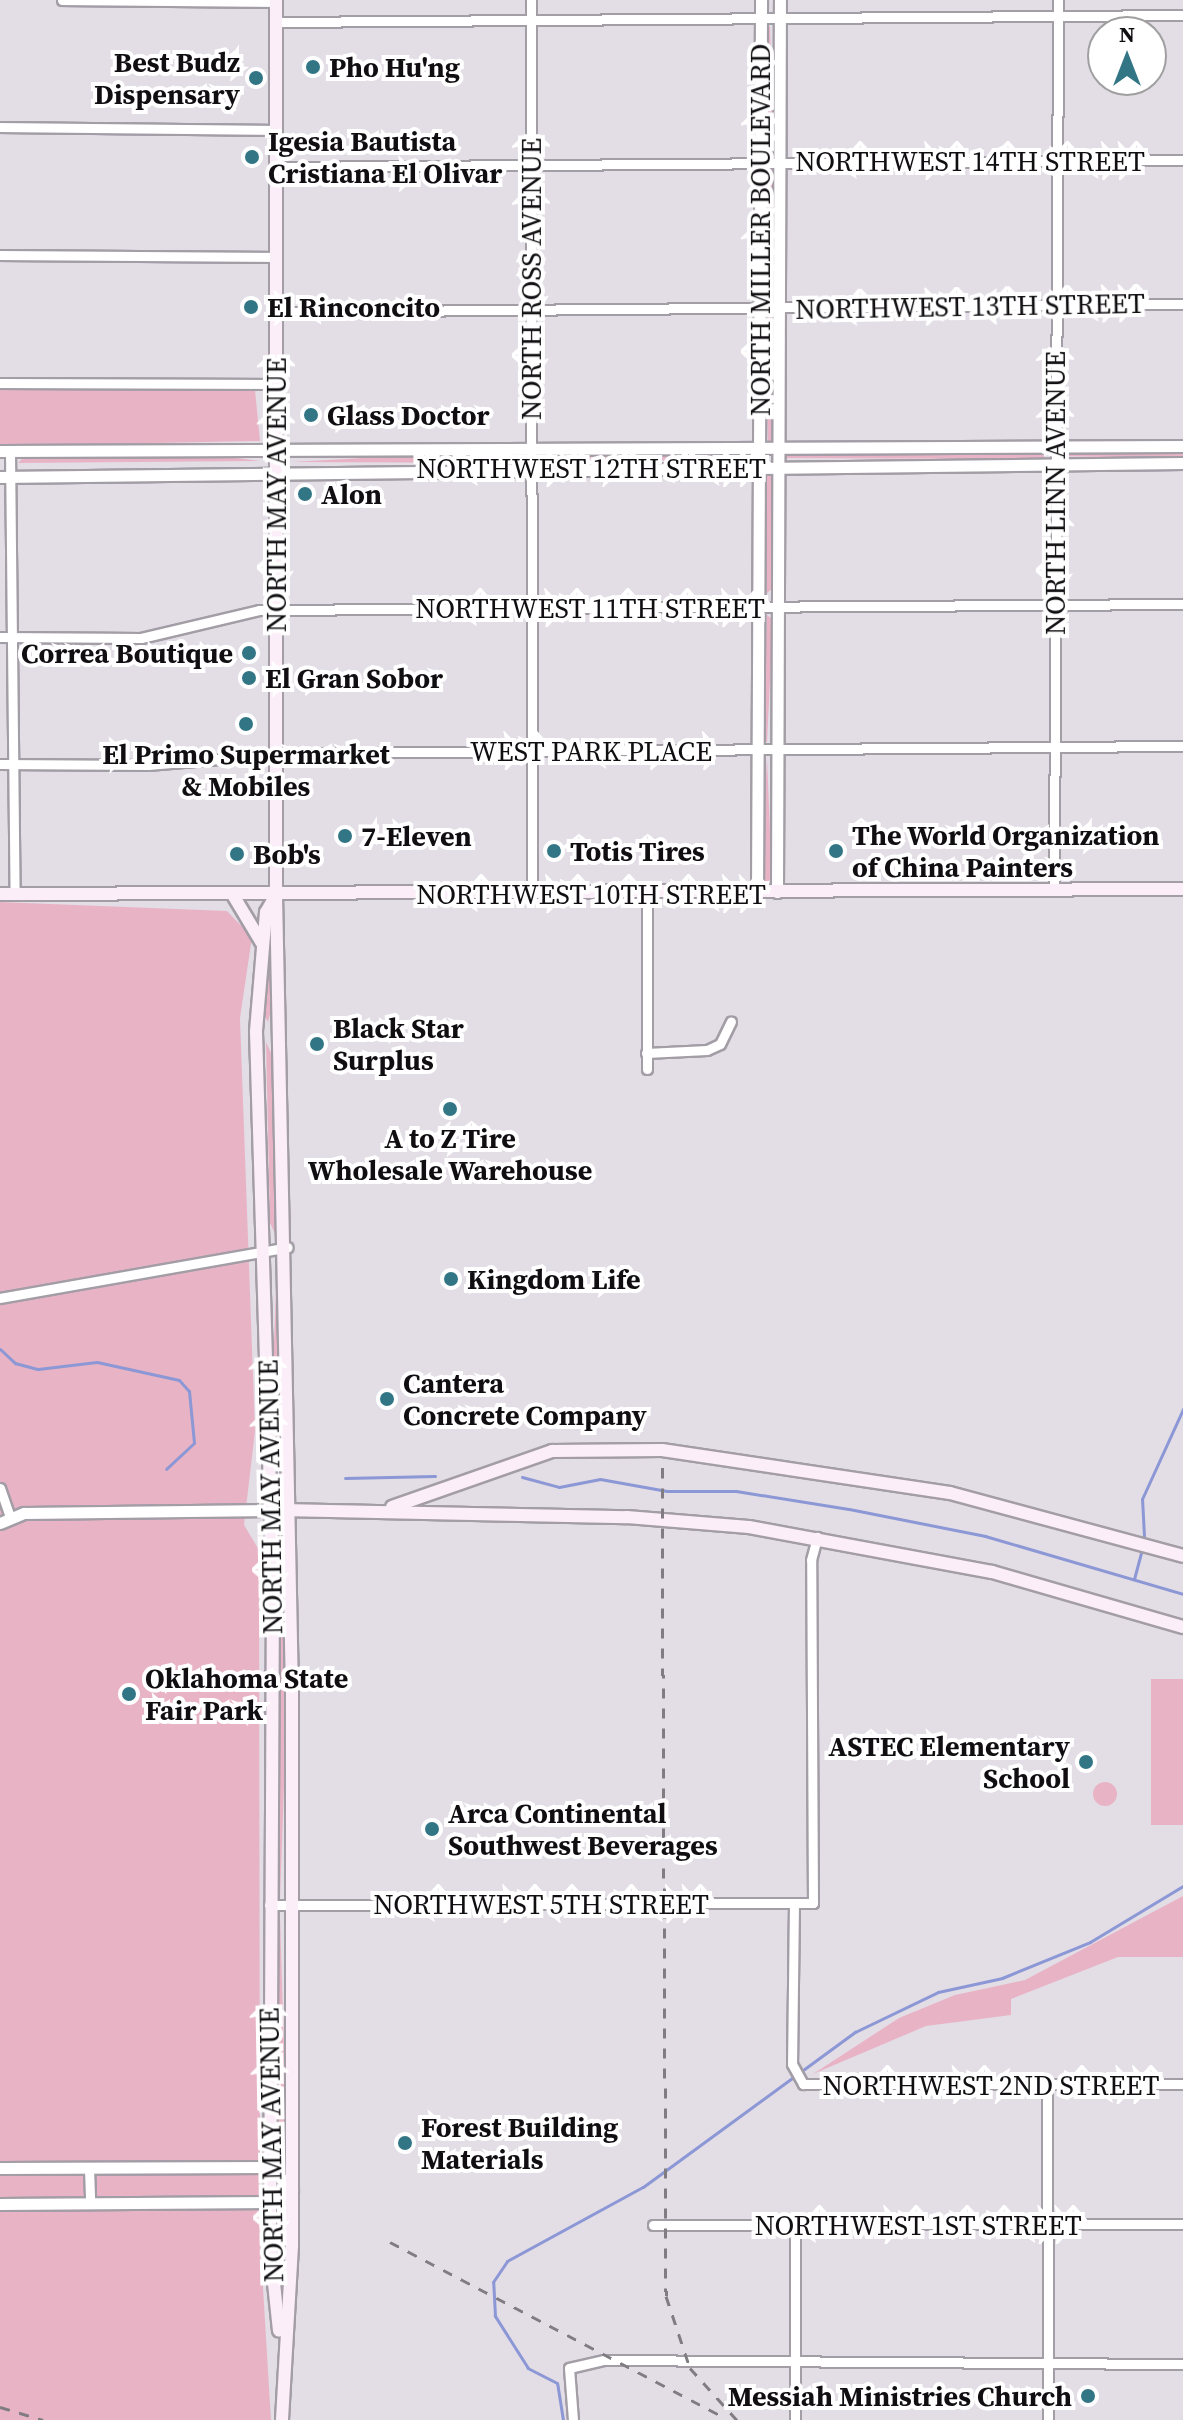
<!DOCTYPE html>
<html>
<head>
<meta charset="utf-8">
<style>
	body { margin:0 }
	#map { position:relative; width:1183px; height:2420px; overflow:hidden; background:#e3dde6; font-family:"Source Serif 4",serif }
	div>[style] { position:absolute }
	.green>* { inset:0; background:#e8b4c5 }
	.round { border-radius:50% }
	.stream>* { height:3px; margin:-1.5px; padding:0 1.5px; transform-origin:1.5px; border-radius:1.5px; background:#8c97d5 }
	.roads { filter:drop-shadow(2px 0 #a39da6) drop-shadow(-2px 0 #a39da6) drop-shadow(0 2px #a39da6) drop-shadow(0 -2px #a39da6) }
	.minor>* { height:9px; margin:-4.5px; padding:0 4.5px; transform-origin:4.5px; border-radius:4.5px; background:#fff }
	.tertiary>* { height:11px; margin:-5.5px; padding:0 5.5px; transform-origin:5.5px; border-radius:5.5px; background:#fff }
	.secondary>* { height:12px; margin:-6px; padding:0 6px; transform-origin:6px; border-radius:6px; background:#fceef8 }
	.rail>* { height:3px; margin-top:-1.5px; transform-origin:0; background:repeating-linear-gradient(90deg,#807c82 0 10px,transparent 0 20px) }
	.dots>* { width:22px; height:22px; translate:-50% -50%; box-sizing:border-box; border:4px solid #fff; border-radius:50% }
	span { translate:-50% -50%; white-space:nowrap; text-align:center; line-height:1.15; -webkit-text-stroke:8px #fff; paint-order:stroke }
	.poi-label { font-size:28px; color:#100e11; font-weight:700 }
	.right { translate:-100% -50%; text-align:right }
	.left { translate:0 -50%; text-align:left }
	.street-label { font-size:28px; color:#100e11 }
	.north { position:absolute; left:1087px; top:16px; width:80px; height:80px; box-sizing:border-box; background:#fff; border:2px solid #9f9fa0; border-radius:50%; rotate:0deg; font-size:22px; font-weight:700; line-height:32px; text-align:center; color:#100e11 }
	.north::after { content:''; display:block; margin:auto; width:28px; height:36px; background:#327686; clip-path:polygon(50% 0,100% 100%,50% 72%,0 100%) }
</style>
</head>
<body>
<div id="map">
	<div class="green">
		<i style="clip-path:polygon(770px 26px,774px 155px,769px 157px,765px 30px)"></i>
		<i style="clip-path:polygon(769px 168px,775px 171px,771px 303px,765px 298px)"></i>
		<i style="clip-path:polygon(771px 313px,773px 440px,768px 442px,765px 317px)"></i>
		<i style="clip-path:polygon(0 387px,255px 390px,260px 441px,0 446px)"></i>
		<i style="clip-path:polygon(1183px 450px,1183px 459px,1060px 456px,1064px 451px)"></i>
		<i style="clip-path:polygon(1044px 452px,1044px 459px,785px 458px,789px 453px)"></i>
		<i style="clip-path:polygon(749px 454px,749px 462px,538px 458px,543px 455px)"></i>
		<i style="clip-path:polygon(211px 455px,260px 461px,18px 463px,24px 457px)"></i>
		<i style="clip-path:polygon(519px 455px,523px 463px,292px 462px,398px 456px)"></i>
		<i style="clip-path:polygon(771px 474px,773px 588px,767px 593px,763px 477px)"></i>
		<i style="clip-path:polygon(767px 615px,773px 620px,767px 742px,763px 739px)"></i>
		<i style="clip-path:polygon(767px 758px,772px 879px,766px 882px,761px 877px)"></i>
		<i style="clip-path:polygon(0 902px,227px 911px,252px 937px,240px 1018px,255px 1431px,244px 1525px,259px 1550px,260px 2238px,271px 2420px,0 2420px)"></i>
		<i style="clip-path:polygon(269px 932px,272px 1006px,268px 1022px,263px 1013px)"></i>
		<i style="clip-path:polygon(266px 1042px,273px 1057px,277px 1238px,270px 1223px)"></i>
		<i style="clip-path:polygon(277px 1262px,279px 1260px,281px 1479px,273px 1370px)"></i>
		<i style="clip-path:polygon(278px 1534px,287px 1700px,280px 1899px,275px 1892px)"></i>
		<i style="clip-path:polygon(1151px 1679px,1183px 1679px,1183px 1825px,1151px 1825px)"></i>
		<i class="round" style="left:1093px;top:1782px;width:24px;height:24px"></i>
		<i style="clip-path:polygon(1183px 1896px,1183px 1957px,1118px 1957px,1011px 1999px,1011px 2015px,926px 2026px,813px 2074px,899px 2018px,955px 1995px,1025px 1980px)"></i>
		<i style="clip-path:polygon(280px 1916px,287px 2148px,281px 2162px,273px 2086px,274px 1923px)"></i>
	</div>
	<div class="stream">
		<i style="left:0;top:1349px;width:21px;rotate:43deg"></i>
		<i style="left:15px;top:1363px;width:24px;rotate:15deg"></i>
		<i style="left:38px;top:1369px;width:59px;rotate:-6.8deg"></i>
		<i style="left:97px;top:1362px;width:84px;rotate:12.4deg"></i>
		<i style="left:179px;top:1380px;width:15px;rotate:48deg"></i>
		<i style="left:189px;top:1391px;width:52px;rotate:84.5deg"></i>
		<i style="left:194px;top:1443px;width:38px;rotate:137deg"></i>
		<i style="left:522px;top:1477px;width:38px;rotate:15deg"></i>
		<i style="left:559px;top:1487px;width:42px;rotate:-11deg"></i>
		<i style="left:600px;top:1479px;width:68px;rotate:10.2deg"></i>
		<i style="left:667px;top:1491px;width:69px"></i>
		<i style="left:736px;top:1491px;width:114px;rotate:9.1deg"></i>
		<i style="left:849px;top:1509px;width:139px;rotate:11.2deg"></i>
		<i style="left:985px;top:1536px;width:206px;rotate:16.3deg"></i>
		<i style="left:345px;top:1478px;width:90px;rotate:-1.3deg"></i>
		<i style="left:1144px;top:1536px;width:37px;rotate:-93deg"></i>
		<i style="left:1142px;top:1499px;width:99px;rotate:-65.5deg"></i>
		<i style="left:1134px;top:1579px;width:28px;rotate:-75deg"></i>
		<i style="left:563px;top:2420px;width:37px;rotate:-99deg"></i>
		<i style="left:557px;top:2383px;width:33px;rotate:-153deg"></i>
		<i style="left:528px;top:2368px;width:62px;rotate:-122.4deg"></i>
		<i style="left:495px;top:2316px;width:34px;rotate:-93deg"></i>
		<i style="left:493px;top:2282px;width:25px;rotate:-56deg"></i>
		<i style="left:507px;top:2261px;width:155px;rotate:-28.6deg"></i>
		<i style="left:643px;top:2187px;width:263px;rotate:-36.2deg"></i>
		<i style="left:855px;top:2032px;width:92px;rotate:-25.7deg"></i>
		<i style="left:938px;top:1992px;width:66px;rotate:-12.3deg"></i>
		<i style="left:1002px;top:1978px;width:95px;rotate:-22.2deg"></i>
		<i style="left:1090px;top:1942px;width:109px;rotate:-31.1deg"></i>
	</div>
	<div class="roads">
		<div class="minor">
			<i style="left:62px;top:0;width:214px;rotate:0.5deg"></i>
			<i style="left:531px;top:0;width:894px;rotate:89.94deg"></i>
			<i style="left:276px;top:22px;width:907px;rotate:-0.44deg"></i>
			<i style="left:0;top:127px;width:276px;rotate:0.6deg"></i>
			<i style="left:276px;top:167px;width:907px;rotate:-0.44deg"></i>
			<i style="left:0;top:255px;width:276px;rotate:0.4deg"></i>
			<i style="left:276px;top:312px;width:907px;rotate:-0.51deg"></i>
			<i style="left:0;top:383px;width:276px;rotate:0.2deg"></i>
			<i style="left:10px;top:452px;width:442px;rotate:89.4deg"></i>
			<i style="left:0;top:637px;width:141px;rotate:0.4deg"></i>
			<i style="left:141px;top:638px;width:121px;rotate:-13.3deg"></i>
			<i style="left:259px;top:610px;width:924px;rotate:-0.37deg"></i>
			<i style="left:0;top:764px;width:148px;rotate:0.4deg"></i>
			<i style="left:148px;top:765px;width:143px;rotate:-4.8deg"></i>
			<i style="left:290px;top:753px;width:893px;rotate:-0.45deg"></i>
			<i style="left:1054px;top:890px;width:890px;rotate:-89.74deg"></i>
			<i style="left:646px;top:1053px;width:61px;rotate:-2.8deg"></i>
			<i style="left:707px;top:1050px;width:14px;rotate:-25deg"></i>
			<i style="left:720px;top:1044px;width:25px;rotate:-64deg"></i>
			<i style="left:647px;top:1069px;width:176px;rotate:-90deg"></i>
			<i style="left:0;top:1298px;width:292px;rotate:-10deg"></i>
			<i style="left:0;top:1488px;width:31px;rotate:71deg"></i>
			<i style="left:794px;top:1903px;width:161px;rotate:90.7deg"></i>
			<i style="left:792px;top:2064px;width:23px;rotate:61deg"></i>
			<i style="left:803px;top:2084px;width:380px"></i>
			<i style="left:269px;top:1905px;width:544px;rotate:-0.21deg"></i>
			<i style="left:813px;top:1903px;width:343px;rotate:-90.3deg"></i>
			<i style="left:811px;top:1560px;width:24px;rotate:-75deg"></i>
			<i style="left:1047px;top:2086px;width:334px;rotate:89.8deg"></i>
			<i style="left:89px;top:2168px;width:35px;rotate:88deg"></i>
			<i style="left:653px;top:2225px;width:530px;rotate:-0.11deg"></i>
			<i style="left:795px;top:2225px;width:195px;rotate:90deg"></i>
			<i style="left:573px;top:2420px;width:52px;rotate:-94.4deg"></i>
			<i style="left:569px;top:2368px;width:36px;rotate:-13deg"></i>
			<i style="left:604px;top:2360px;width:579px;rotate:0.4deg"></i>
		</div>
		<div class="tertiary">
			<i style="left:0;top:451px;width:1183px;rotate:-0.24deg"></i>
			<i style="left:0;top:477px;width:1183px;rotate:-0.68deg"></i>
			<i style="left:777px;top:892px;width:892px;rotate:-89.81deg"></i>
			<i style="left:757px;top:893px;width:893px;rotate:-89.74deg"></i>
			<i style="left:0;top:1523px;width:26px;rotate:-23deg"></i>
			<i style="left:24px;top:1513px;width:247px;rotate:-0.7deg"></i>
			<i style="left:0;top:2168px;width:270px;rotate:-0.2deg"></i>
			<i style="left:270px;top:2167px;width:32px;rotate:46deg"></i>
			<i style="left:292px;top:2190px;width:25px;rotate:151deg"></i>
			<i style="left:270px;top:2202px;width:270px;rotate:179.6deg"></i>
		</div>
		<div class="secondary">
			<i style="left:276px;top:0;width:895px;rotate:90deg"></i>
			<i style="left:276px;top:895px;width:796px;rotate:88.85deg"></i>
			<i style="left:292px;top:1691px;width:555px;rotate:90deg"></i>
			<i style="left:292px;top:2246px;width:174px;rotate:93.3deg"></i>
			<i style="left:0;top:894px;width:1183px;rotate:-0.24deg"></i>
			<i style="left:233px;top:895px;width:58px;rotate:59deg"></i>
			<i style="left:276px;top:895px;width:20px;rotate:120deg"></i>
			<i style="left:266px;top:912px;width:120px;rotate:94.8deg"></i>
			<i style="left:256px;top:1032px;width:556px;rotate:88.25deg"></i>
			<i style="left:273px;top:1588px;width:657px;rotate:90.26deg"></i>
			<i style="left:270px;top:2245px;width:86px;rotate:84deg"></i>
			<i style="left:392px;top:1507px;width:170px;rotate:-19.3deg"></i>
			<i style="left:552px;top:1451px;width:110px;rotate:-0.5deg"></i>
			<i style="left:662px;top:1450px;width:291px;rotate:8.5deg"></i>
			<i style="left:950px;top:1493px;width:241px;rotate:15.1deg"></i>
			<i style="left:282px;top:1510px;width:345px;rotate:1.2deg"></i>
			<i style="left:627px;top:1517px;width:122px;rotate:4.7deg"></i>
			<i style="left:749px;top:1527px;width:247px;rotate:10.5deg"></i>
			<i style="left:992px;top:1572px;width:199px;rotate:16.1deg"></i>
		</div>
	</div>
	<div class="rail">
		<i style="left:662px;top:1468px;width:828px;rotate:89.72deg"></i>
		<i style="left:666px;top:2296px;width:76px;rotate:71.6deg"></i>
		<i style="left:690px;top:2368px;width:70px;rotate:47.9deg"></i>
		<i style="left:390px;top:2242px;width:376px;rotate:27.7deg"></i>
		<i style="left:0;top:2407px;width:45px;rotate:16.8deg"></i>
	</div>
	<div class="dots">
		<i style="left:313px;top:67px;background:#327686"></i>
		<i style="left:256px;top:78px;background:#327686"></i>
		<i style="left:252px;top:157px;background:#327686"></i>
		<i style="left:251px;top:307px;background:#327686"></i>
		<i style="left:311px;top:415px;background:#327686"></i>
		<i style="left:305px;top:494px;background:#327686"></i>
		<i style="left:249px;top:653px;background:#327686"></i>
		<i style="left:249px;top:678px;background:#327686"></i>
		<i style="left:246px;top:724px;background:#327686"></i>
		<i style="left:345px;top:836px;background:#327686"></i>
		<i style="left:554px;top:851px;background:#327686"></i>
		<i style="left:836px;top:851px;background:#327686"></i>
		<i style="left:237px;top:854px;background:#327686"></i>
		<i style="left:317px;top:1044px;background:#327686"></i>
		<i style="left:450px;top:1109px;background:#327686"></i>
		<i style="left:451px;top:1279px;background:#327686"></i>
		<i style="left:387px;top:1399px;background:#327686"></i>
		<i style="left:129px;top:1694px;background:#327686"></i>
		<i style="left:1086px;top:1762px;background:#327686"></i>
		<i style="left:432px;top:1829px;background:#327686"></i>
		<i style="left:405px;top:2143px;background:#327686"></i>
		<i style="left:1088px;top:2396px;background:#327686"></i>
	</div>
	<div class="poi-label">
		<span class="right" style="left:240px;top:78px">Best Budz<br>Dispensary</span>
		<span class="left" style="left:329px;top:67px">Pho Hu'ng</span>
		<span class="left" style="left:268px;top:157px">Igesia Bautista<br>Cristiana El Olivar</span>
		<span class="left" style="left:267px;top:307px">El Rinconcito</span>
		<span class="left" style="left:327px;top:415px">Glass Doctor</span>
		<span class="left" style="left:321px;top:494px">Alon</span>
		<span class="right" style="left:233px;top:653px">Correa Boutique</span>
		<span class="left" style="left:265px;top:678px">El Gran Sobor</span>
		<span style="left:246px;top:770px">El Primo Supermarket<br>&amp; Mobiles</span>
		<span class="left" style="left:852px;top:851px">The World Organization<br>of China Painters</span>
		<span class="left" style="left:361px;top:836px">7-Eleven</span>
		<span class="left" style="left:570px;top:851px">Totis Tires</span>
		<span class="left" style="left:253px;top:854px">Bob's</span>
		<span class="left" style="left:333px;top:1044px">Black Star<br>Surplus</span>
		<span style="left:450px;top:1154px">A to Z Tire<br>Wholesale Warehouse</span>
		<span class="left" style="left:467px;top:1279px">Kingdom Life</span>
		<span class="left" style="left:403px;top:1399px">Cantera<br>Concrete Company</span>
		<span class="left" style="left:145px;top:1694px">Oklahoma State<br>Fair Park</span>
		<span class="right" style="left:1070px;top:1762px">ASTEC Elementary<br>School</span>
		<span class="left" style="left:448px;top:1829px">Arca Continental<br>Southwest Beverages</span>
		<span class="left" style="left:421px;top:2143px">Forest Building<br>Materials</span>
		<span class="right" style="left:1072px;top:2396px">Messiah Ministries Church</span>
	</div>
	<div class="street-label">
		<span style="left:970px;top:161px">NORTHWEST 14TH STREET</span>
		<span style="left:760px;top:230px;rotate:-90deg">NORTH MILLER BOULEVARD</span>
		<span style="left:531px;top:279px;rotate:-90deg">NORTH ROSS AVENUE</span>
		<span style="left:970px;top:306px;rotate:-1deg">NORTHWEST 13TH STREET</span>
		<span style="left:591px;top:468px">NORTHWEST 12TH STREET</span>
		<span style="left:1055px;top:493px;rotate:-90deg">NORTH LINN AVENUE</span>
		<span style="left:276px;top:495px;rotate:-90deg">NORTH MAY AVENUE</span>
		<span style="left:590px;top:608px">NORTHWEST 11TH STREET</span>
		<span style="left:591px;top:751px">WEST PARK PLACE</span>
		<span style="left:591px;top:894px">NORTHWEST 10TH STREET</span>
		<span style="left:270px;top:1497px;rotate:-91deg">NORTH MAY AVENUE</span>
		<span style="left:541px;top:1904px">NORTHWEST 5TH STREET</span>
		<span style="left:991px;top:2085px">NORTHWEST 2ND STREET</span>
		<span style="left:271px;top:2145px;rotate:-91deg">NORTH MAY AVENUE</span>
		<span style="left:918px;top:2225px">NORTHWEST 1ST STREET</span>
	</div>
	<div class="north">N</div>
</div>
</body>
</html>
